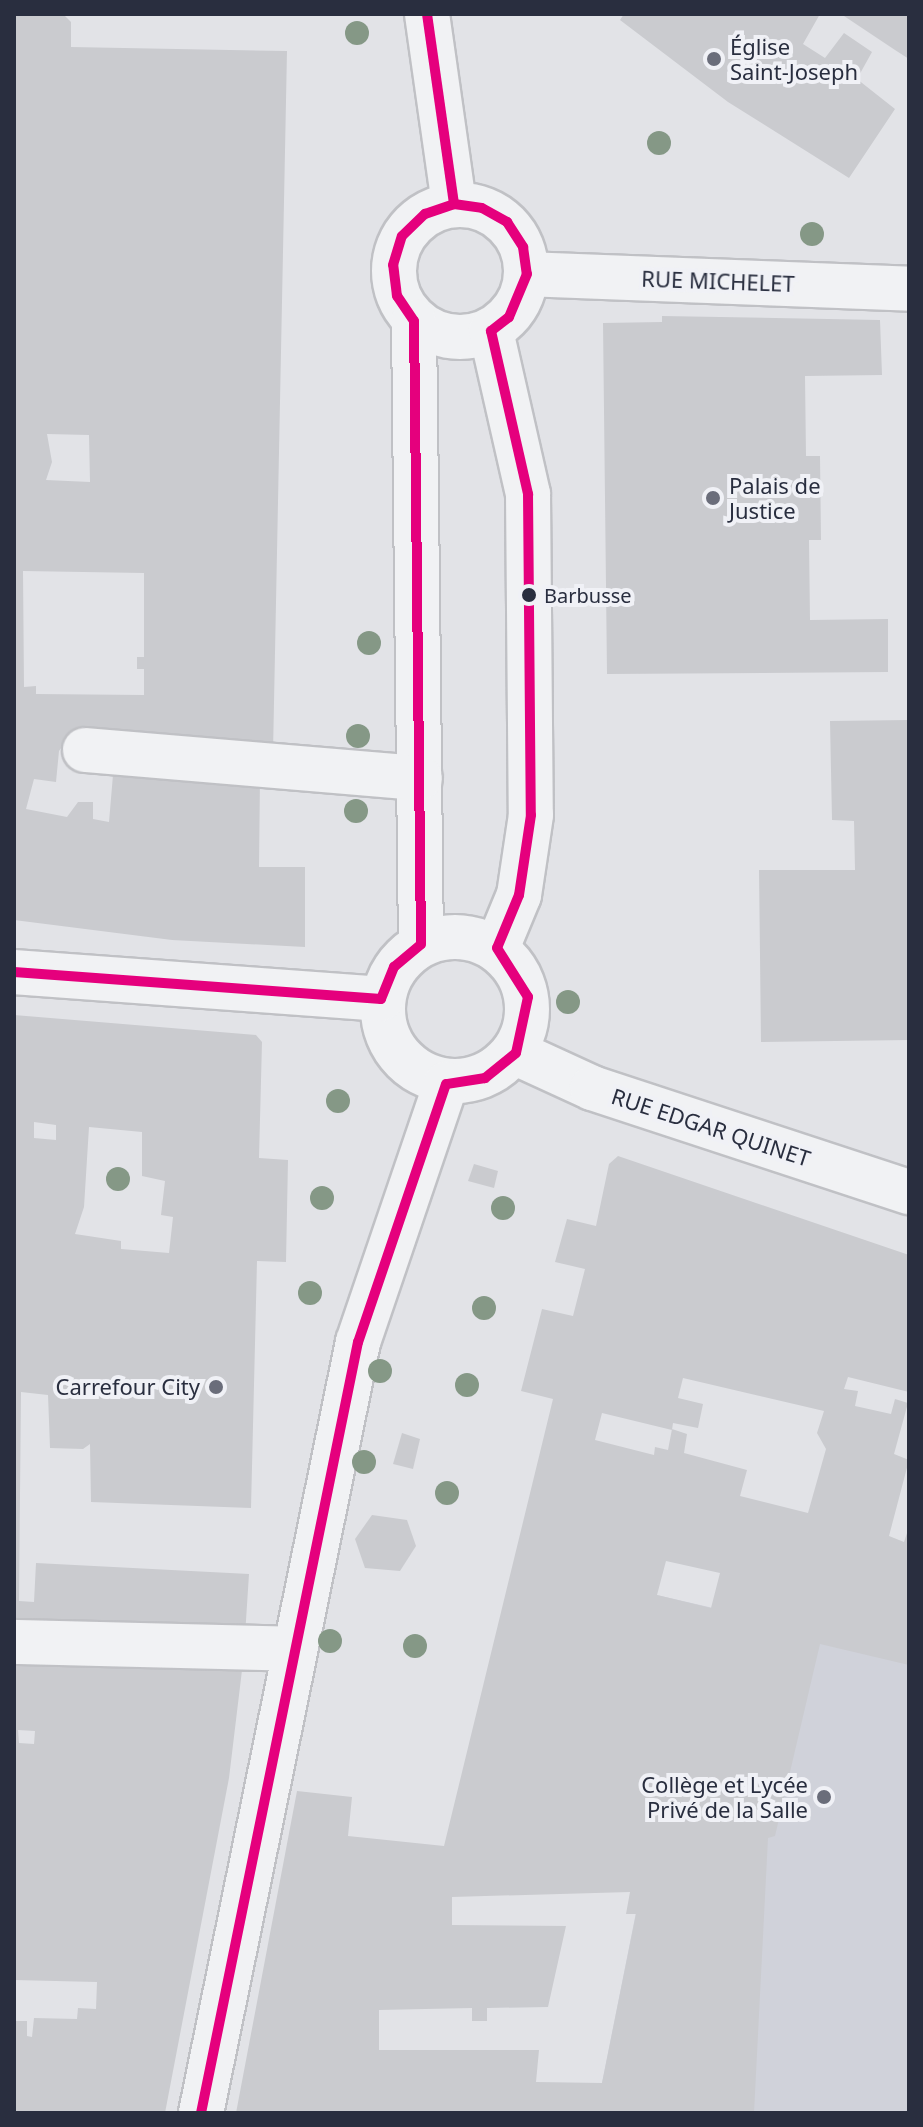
<!DOCTYPE html>
<html>
<head>
<meta charset="utf-8">
<style>
	body { margin:0 }
	#map { position:relative; width:923px; height:2127px; overflow:hidden; background:#e2e3e7; font-family:"Noto Sans",sans-serif }
	div>[style] { position:absolute }
	.built>* { inset:0; background:#d0d2da }
	.building>* { inset:0; background:#cacbcf }
	.roads { filter:drop-shadow(2px 0 #c0c1c5) drop-shadow(-2px 0 #c0c1c5) drop-shadow(0 2px #c0c1c5) drop-shadow(0 -2px #c0c1c5) }
	.minor>* { height:44px; margin:-22px; padding:0 22px; transform-origin:22px; border-radius:22px; background:#f1f2f4 }
	.minor>.ring { margin:-22px; padding:0; box-sizing:content-box; background:none; border:44px solid #f1f2f4; border-radius:50% }
	.bus-1>* { height:10px; margin:-5px; padding:0 5px; transform-origin:5px; border-radius:5px; background:#e5007d }
	.trees>* { width:24px; height:24px; margin:-12px; border-radius:50%; background:#859886 }
	.dots>* { width:22px; height:22px; translate:-50% -50%; box-sizing:border-box; border:4px solid #f0f1f6; border-radius:50% }
	span { translate:-50% -50%; white-space:nowrap; text-align:center; line-height:1.15; -webkit-text-stroke:8px #f0f1f6; paint-order:stroke }
	.bus-label { font-size:20px; color:#292e3f }
	.left { translate:0 -50%; text-align:left }
	.poi-label { font-size:22px; color:#292e3f }
	.right { translate:-100% -50%; text-align:right }
	.street-label { font-size:22px; color:#292e3f }
	.frame { position:absolute; inset:0; border:16px solid #292e3f; pointer-events:none }
</style>
</head>
<body>
<div id="map">
	<div class="built">
		<i style="clip-path:polygon(514px 1562px,778px 1623px,909px 1601px,909px 2113px,624px 2113px,602px 2083px,650px 1842px)"></i>
	</div>
	<div class="building">
		<i style="clip-path:polygon(evenodd,14px 14px,63px 14px,71px 22px,71px 47px,287px 51px,273px 753px,72px 733px,59px 751px,56px 782px,34px 779px,26px 809px,67px 817px,78px 802px,93px 802px,93px 819px,109px 822px,114px 763px,260px 777px,259px 867px,305px 867px,305px 947px,172px 940px,14px 920px,14px 14px,47px 434px,89px 435px,90px 482px,46px 480px,52px 462px,47px 434px,14px 14px,23px 571px,144px 573px,144px 657px,137px 657px,137px 669px,144px 669px,144px 695px,36px 694px,36px 686px,24px 687px,23px 571px)"></i>
		<i style="clip-path:polygon(624px 14px,820px 14px,803px 44px,825px 58px,844px 33px,872px 52px,857px 79px,895px 109px,849px 178px,728px 102px,620px 20px)"></i>
		<i style="clip-path:polygon(841px 14px,909px 14px,909px 59px,895px 50px)"></i>
		<i style="clip-path:polygon(662px 316px,880px 320px,882px 375px,805px 376px,806px 456px,820px 456px,821px 540px,809px 540px,810px 620px,888px 619px,888px 672px,607px 674px,603px 323px,662px 322px)"></i>
		<i style="clip-path:polygon(909px 720px,909px 1040px,761px 1042px,759px 870px,855px 870px,854px 821px,832px 820px,830px 721px)"></i>
		<i style="clip-path:polygon(evenodd,14px 1015px,256px 1035px,262px 1042px,259px 1158px,288px 1160px,286px 1262px,257px 1261px,251px 1508px,91px 1502px,90px 1444px,83px 1449px,50px 1448px,48px 1395px,21px 1392px,19px 1601px,34px 1602px,36px 1563px,249px 1574px,245px 1636px,14px 1631px,14px 1015px,34px 1122px,56px 1125px,56px 1140px,34px 1138px,34px 1122px,14px 1015px,89px 1127px,142px 1132px,142px 1176px,165px 1181px,161px 1215px,173px 1217px,169px 1253px,121px 1249px,121px 1241px,75px 1234px,84px 1207px,89px 1127px)"></i>
		<i style="clip-path:polygon(evenodd,618px 1156px,909px 1255px,909px 1392px,848px 1377px,844px 1389px,858px 1391px,855px 1406px,891px 1414px,895px 1399px,908px 1403px,894px 1454px,909px 1460px,889px 1536px,904px 1542px,909px 1527px,909px 1665px,820px 1644px,775px 1836px,768px 1838px,754px 2113px,236px 2113px,297px 1791px,352px 1797px,348px 1836px,444px 1846px,553px 1399px,521px 1391px,542px 1309px,573px 1316px,585px 1269px,555px 1262px,567px 1219px,596px 1226px,609px 1164px,618px 1156px,683px 1378px,824px 1411px,817px 1433px,826px 1449px,808px 1513px,740px 1496px,747px 1470px,684px 1453px,687px 1434px,672px 1429px,668px 1450px,655px 1447px,654px 1455px,595px 1440px,602px 1413px,672px 1430px,673px 1423px,698px 1428px,703px 1404px,678px 1398px,683px 1378px,618px 1156px,666px 1561px,720px 1573px,711px 1608px,657px 1595px,666px 1561px,618px 1156px,630px 1892px,626px 1914px,636px 1914px,602px 2083px,536px 2082px,539px 2050px,379px 2050px,379px 2010px,472px 2008px,472px 2021px,487px 2021px,487px 2008px,548px 2007px,566px 1926px,452px 1925px,452px 1897px,630px 1892px)"></i>
		<i style="clip-path:polygon(474px 1164px,498px 1171px,494px 1188px,468px 1181px)"></i>
		<i style="clip-path:polygon(402px 1433px,420px 1439px,413px 1469px,393px 1464px)"></i>
		<i style="clip-path:polygon(372px 1515px,407px 1520px,416px 1546px,400px 1571px,365px 1568px,355px 1539px)"></i>
		<i style="clip-path:polygon(evenodd,14px 1649px,243px 1662px,229px 1778px,165px 2113px,14px 2113px,14px 2021px,27px 2021px,27px 2036px,32px 2037px,34px 2018px,77px 2019px,78px 2008px,96px 2009px,97px 1982px,14px 1980px,14px 1649px,18px 1730px,35px 1731px,34px 1744px,19px 1743px,18px 1730px)"></i>
	</div>
	<div class="roads">
		<div class="minor">
			<i style="left:427px;top:14px;width:192px;rotate:81.9deg"></i>
			<i class="ring" style="left:394px;top:205px;width:88px;height:88px"></i>
			<i style="left:527px;top:274px;width:382px;rotate:2.2deg"></i>
			<i style="left:414px;top:321px;width:623px;rotate:89.36deg"></i>
			<i style="left:491px;top:331px;width:167px;rotate:77.2deg"></i>
			<i style="left:528px;top:494px;width:321px;rotate:89.5deg"></i>
			<i style="left:531px;top:815px;width:81px;rotate:98.5deg"></i>
			<i style="left:519px;top:895px;width:57px;rotate:112.5deg"></i>
			<i style="left:85px;top:750px;width:336px;rotate:4.8deg"></i>
			<i class="ring" style="left:383px;top:937px;width:100px;height:100px"></i>
			<i style="left:14px;top:972px;width:368px;rotate:4.2deg"></i>
			<i style="left:516px;top:1053px;width:84px;rotate:24.7deg"></i>
			<i style="left:592px;top:1088px;width:334px;rotate:18.2deg"></i>
			<i style="left:14px;top:1642px;width:277px;rotate:1.4deg"></i>
			<i style="left:201px;top:2113px;width:787px;rotate:-78.49deg"></i>
			<i style="left:358px;top:1342px;width:273px;rotate:-71.2deg"></i>
		</div>
	</div>
	<div class="bus-1">
		<i style="left:427px;top:14px;width:192px;rotate:81.9deg"></i>
		<i style="left:14px;top:972px;width:368px;rotate:4.2deg"></i>
		<i style="left:381px;top:999px;width:35px;rotate:-68deg"></i>
		<i style="left:394px;top:967px;width:35px;rotate:-40deg"></i>
		<i style="left:421px;top:944px;width:623px;rotate:-90.64deg"></i>
		<i style="left:414px;top:321px;width:30px;rotate:-124deg"></i>
		<i style="left:397px;top:296px;width:31px;rotate:-97deg"></i>
		<i style="left:393px;top:265px;width:30px;rotate:-73deg"></i>
		<i style="left:402px;top:236px;width:32px;rotate:-44deg"></i>
		<i style="left:425px;top:214px;width:31px;rotate:-19deg"></i>
		<i style="left:454px;top:204px;width:28px;rotate:8deg"></i>
		<i style="left:482px;top:208px;width:29px;rotate:29deg"></i>
		<i style="left:507px;top:222px;width:30px;rotate:57deg"></i>
		<i style="left:523px;top:247px;width:27px;rotate:82deg"></i>
		<i style="left:527px;top:274px;width:47px;rotate:112.7deg"></i>
		<i style="left:509px;top:317px;width:23px;rotate:142deg"></i>
		<i style="left:491px;top:331px;width:167px;rotate:77.2deg"></i>
		<i style="left:528px;top:494px;width:321px;rotate:89.5deg"></i>
		<i style="left:531px;top:815px;width:81px;rotate:98.5deg"></i>
		<i style="left:519px;top:895px;width:57px;rotate:112.5deg"></i>
		<i style="left:497px;top:948px;width:58px;rotate:57.7deg"></i>
		<i style="left:528px;top:997px;width:57px;rotate:102.1deg"></i>
		<i style="left:516px;top:1053px;width:40px;rotate:141deg"></i>
		<i style="left:485px;top:1078px;width:39px;rotate:171deg"></i>
		<i style="left:446px;top:1084px;width:273px;rotate:108.8deg"></i>
		<i style="left:358px;top:1342px;width:787px;rotate:101.51deg"></i>
	</div>
	<div class="trees">
		<i style="left:357px;top:33px"></i>
		<i style="left:659px;top:143px"></i>
		<i style="left:812px;top:234px"></i>
		<i style="left:369px;top:643px"></i>
		<i style="left:358px;top:736px"></i>
		<i style="left:356px;top:811px"></i>
		<i style="left:568px;top:1002px"></i>
		<i style="left:338px;top:1101px"></i>
		<i style="left:118px;top:1179px"></i>
		<i style="left:322px;top:1198px"></i>
		<i style="left:503px;top:1208px"></i>
		<i style="left:310px;top:1293px"></i>
		<i style="left:484px;top:1308px"></i>
		<i style="left:380px;top:1371px"></i>
		<i style="left:467px;top:1385px"></i>
		<i style="left:364px;top:1462px"></i>
		<i style="left:447px;top:1493px"></i>
		<i style="left:330px;top:1641px"></i>
		<i style="left:415px;top:1646px"></i>
	</div>
	<div class="dots">
		<i style="left:714px;top:59px;background:#6a6d7a"></i>
		<i style="left:713px;top:498px;background:#6a6d7a"></i>
		<i style="left:529px;top:595px;background:#292e3f"></i>
		<i style="left:216px;top:1387px;background:#6a6d7a"></i>
		<i style="left:824px;top:1797px;background:#6a6d7a"></i>
	</div>
	<div class="bus-label">
		<span class="left" style="left:544px;top:595px">Barbusse</span>
	</div>
	<div class="poi-label">
		<span class="left" style="left:730px;top:59px">Église<br>Saint-Joseph</span>
		<span class="left" style="left:729px;top:498px">Palais de<br>Justice</span>
		<span class="right" style="left:200px;top:1387px">Carrefour City</span>
		<span class="right" style="left:808px;top:1797px">Collège et Lycée<br>Privé de la Salle</span>
	</div>
	<div class="street-label">
		<span style="left:718px;top:281px;rotate:2deg">RUE MICHELET</span>
		<span style="left:711px;top:1127px;rotate:18deg">RUE EDGAR QUINET</span>
	</div>
	<div class="frame"></div>
</div>
</body>
</html>
